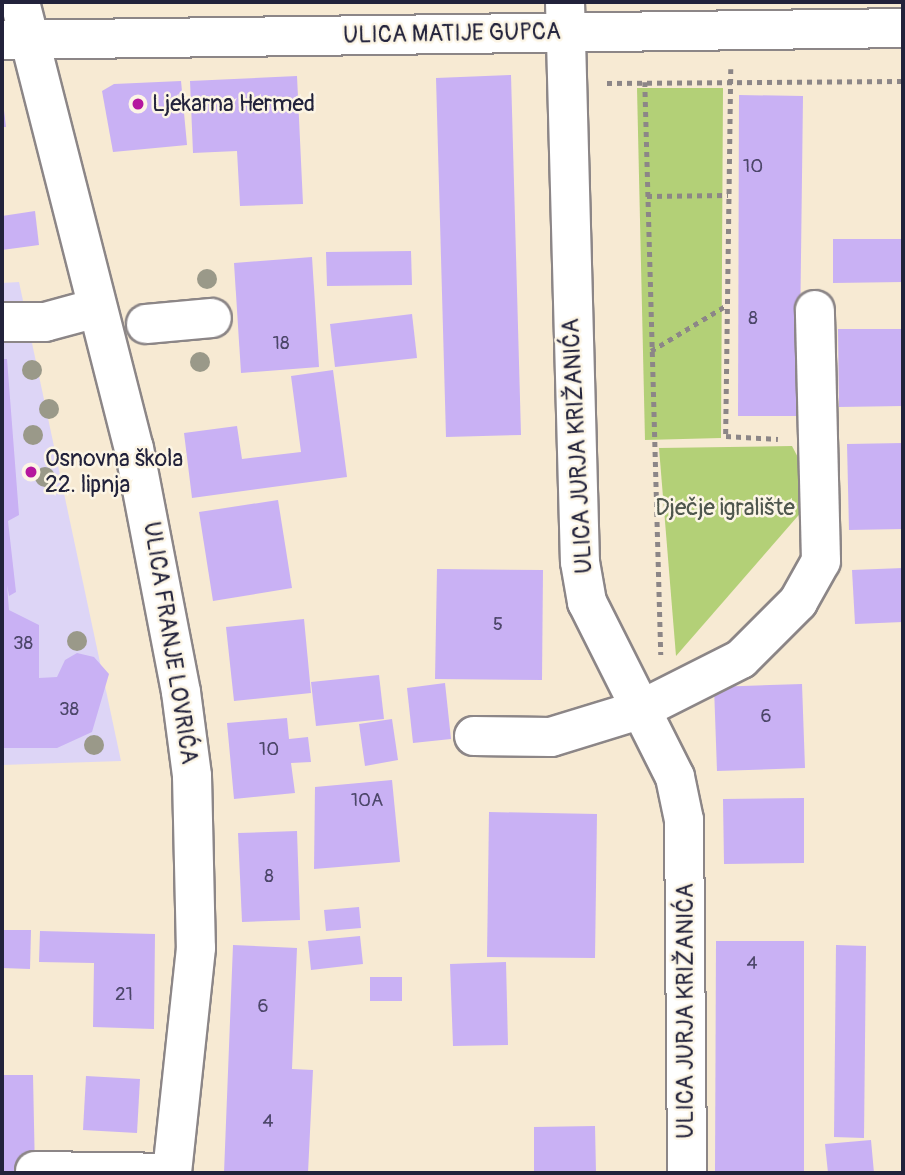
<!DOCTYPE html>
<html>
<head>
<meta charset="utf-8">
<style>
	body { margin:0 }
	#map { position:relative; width:905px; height:1175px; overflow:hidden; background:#f7ead3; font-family:Pangolin,sans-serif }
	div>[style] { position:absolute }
	.built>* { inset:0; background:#ddd5f6 }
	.green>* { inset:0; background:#b3d077 }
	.building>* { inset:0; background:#c9b1f4 }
	.path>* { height:4.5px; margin-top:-2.25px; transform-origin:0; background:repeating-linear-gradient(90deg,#8c8687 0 5px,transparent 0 10px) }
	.roads { filter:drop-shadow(2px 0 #8c8687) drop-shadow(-2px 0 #8c8687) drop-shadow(0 2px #8c8687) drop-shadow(0 -2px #8c8687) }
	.minor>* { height:38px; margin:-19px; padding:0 19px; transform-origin:19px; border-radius:19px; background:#fff }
	.trees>* { width:20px; height:20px; margin:-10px; border-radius:50%; background:#9a9989 }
	.dots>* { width:19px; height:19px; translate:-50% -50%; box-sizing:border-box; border:4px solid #fcf5e5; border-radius:50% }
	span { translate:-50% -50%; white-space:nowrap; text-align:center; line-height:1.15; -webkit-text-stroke:5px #fcf5e5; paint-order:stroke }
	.number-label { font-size:19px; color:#4c4669 }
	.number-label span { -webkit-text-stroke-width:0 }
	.street-label { font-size:23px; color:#22223b }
	.poi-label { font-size:23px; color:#22223b }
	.left { translate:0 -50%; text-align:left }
	.park-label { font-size:23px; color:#4e564d }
	.frame { position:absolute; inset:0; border:4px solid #22223b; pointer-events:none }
</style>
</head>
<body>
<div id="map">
	<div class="built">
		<i style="clip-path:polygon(19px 282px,121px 761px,2px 765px,2px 283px)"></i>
	</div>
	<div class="green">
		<i style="clip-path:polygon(637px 88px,723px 88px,721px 438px,645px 440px)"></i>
		<i style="clip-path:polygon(792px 446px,817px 494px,676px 656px,659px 448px)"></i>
	</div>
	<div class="building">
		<i style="clip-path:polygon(511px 75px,521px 435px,446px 437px,436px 78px)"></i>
		<i style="clip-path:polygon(297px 76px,303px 204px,240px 206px,237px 151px,193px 153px,190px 81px)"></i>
		<i style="clip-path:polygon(181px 81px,187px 145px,113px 152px,102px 91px,114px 84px)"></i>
		<i style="clip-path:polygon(2px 94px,6px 127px,2px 127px)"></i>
		<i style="clip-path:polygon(739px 95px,803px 96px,799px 416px,738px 416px)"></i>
		<i style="clip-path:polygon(35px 211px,39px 245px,2px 250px,2px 216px)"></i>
		<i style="clip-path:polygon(833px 239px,903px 239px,903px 282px,833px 283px)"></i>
		<i style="clip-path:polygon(411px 251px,412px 285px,327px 286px,326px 252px)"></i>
		<i style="clip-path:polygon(312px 257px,319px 367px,241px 373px,234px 263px)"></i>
		<i style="clip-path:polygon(412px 314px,417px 358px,335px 367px,330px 324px)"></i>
		<i style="clip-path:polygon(838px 329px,903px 329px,903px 406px,839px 407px)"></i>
		<i style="clip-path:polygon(2px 359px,7px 359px,19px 515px,8px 521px,16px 592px,9px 596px,7px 585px,9px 610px,39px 625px,39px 678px,57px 677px,65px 660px,77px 653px,94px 657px,109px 674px,92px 732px,57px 748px,2px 748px)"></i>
		<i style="clip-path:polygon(333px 370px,347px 477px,192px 498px,184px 433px,237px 426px,242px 459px,301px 452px,291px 376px)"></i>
		<i style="clip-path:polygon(903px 443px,903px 529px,849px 530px,847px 444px)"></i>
		<i style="clip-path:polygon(278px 500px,292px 588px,213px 601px,199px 512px)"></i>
		<i style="clip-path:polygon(903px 568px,903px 622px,855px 624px,852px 570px)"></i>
		<i style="clip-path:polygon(437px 569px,543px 570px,542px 680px,435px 679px)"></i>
		<i style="clip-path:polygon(304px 619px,311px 693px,234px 701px,226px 627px)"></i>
		<i style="clip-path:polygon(379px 675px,384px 719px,316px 726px,311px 682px)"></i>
		<i style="clip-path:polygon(445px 683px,451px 739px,413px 743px,407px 688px)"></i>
		<i style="clip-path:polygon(802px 684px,805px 768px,717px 771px,714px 687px)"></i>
		<i style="clip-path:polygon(287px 718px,289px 739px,308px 737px,311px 762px,291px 763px,295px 793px,234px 799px,227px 723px)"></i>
		<i style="clip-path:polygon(392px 719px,398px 760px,365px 766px,359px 724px)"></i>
		<i style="clip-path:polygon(392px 780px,400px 862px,314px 869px,315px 787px)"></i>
		<i style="clip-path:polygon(804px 798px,804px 863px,724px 864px,723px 799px)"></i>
		<i style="clip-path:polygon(489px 812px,597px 814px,595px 958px,487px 957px)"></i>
		<i style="clip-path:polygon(297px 831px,300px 920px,242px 922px,238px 833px)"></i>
		<i style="clip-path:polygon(359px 907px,361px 928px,326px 931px,324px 910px)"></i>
		<i style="clip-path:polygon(2px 930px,31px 930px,30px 969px,2px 968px)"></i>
		<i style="clip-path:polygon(40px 931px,155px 934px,154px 1029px,93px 1027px,94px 963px,39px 962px)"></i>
		<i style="clip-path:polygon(360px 936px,363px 964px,311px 970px,308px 941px)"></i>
		<i style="clip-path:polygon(716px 941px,804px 941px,804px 1173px,715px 1173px)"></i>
		<i style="clip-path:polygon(233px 945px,297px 948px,292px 1069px,313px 1070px,308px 1173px,224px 1173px)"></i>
		<i style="clip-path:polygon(836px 945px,866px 946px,864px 1138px,834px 1137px)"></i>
		<i style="clip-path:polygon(506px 962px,508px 1045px,453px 1046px,450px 964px)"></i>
		<i style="clip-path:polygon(370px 977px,402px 977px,402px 1001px,370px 1001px)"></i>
		<i style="clip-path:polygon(2px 1075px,33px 1075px,35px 1173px,2px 1173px)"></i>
		<i style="clip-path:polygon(86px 1076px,140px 1079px,137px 1133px,83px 1130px)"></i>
		<i style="clip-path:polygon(595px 1126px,596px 1173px,534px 1173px,534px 1127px)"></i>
		<i style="clip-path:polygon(871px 1140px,874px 1173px,828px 1173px,825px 1144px)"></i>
	</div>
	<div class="path">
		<i style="left:731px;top:69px;width:367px;rotate:90.8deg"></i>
		<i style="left:726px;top:436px;width:52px;rotate:3.3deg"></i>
		<i style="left:645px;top:82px;width:573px;rotate:88.4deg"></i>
		<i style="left:607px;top:83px;width:296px;rotate:-0.4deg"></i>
		<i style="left:647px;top:196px;width:81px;rotate:-0.7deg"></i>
		<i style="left:651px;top:351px;width:89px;rotate:-31.2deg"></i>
	</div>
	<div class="roads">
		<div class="minor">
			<i style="left:20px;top:2px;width:460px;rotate:75.7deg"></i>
			<i style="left:134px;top:448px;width:248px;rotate:79.1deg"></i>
			<i style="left:181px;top:692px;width:85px;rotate:82.5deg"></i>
			<i style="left:192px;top:776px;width:172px;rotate:88.7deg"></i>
			<i style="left:196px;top:948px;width:226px;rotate:96.1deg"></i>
			<i style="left:565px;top:2px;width:560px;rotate:88.47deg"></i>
			<i style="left:580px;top:562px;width:41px;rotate:80.1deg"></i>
			<i style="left:587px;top:602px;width:196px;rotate:63.3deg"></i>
			<i style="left:675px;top:777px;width:44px;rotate:78.2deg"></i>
			<i style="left:684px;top:820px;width:353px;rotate:89.5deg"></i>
			<i style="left:2px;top:40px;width:901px;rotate:-0.76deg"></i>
			<i style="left:2px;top:322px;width:43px"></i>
			<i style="left:45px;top:322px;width:54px;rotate:-15.1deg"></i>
			<i style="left:146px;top:324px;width:66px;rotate:-5.2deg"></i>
			<i style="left:474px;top:736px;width:77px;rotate:0.7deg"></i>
			<i style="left:551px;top:737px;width:95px;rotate:-17.1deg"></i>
			<i style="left:642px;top:709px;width:111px;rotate:-26.8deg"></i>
			<i style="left:741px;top:659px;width:81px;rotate:-45deg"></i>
			<i style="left:798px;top:602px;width:47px;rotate:-60.7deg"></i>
			<i style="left:821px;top:561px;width:251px;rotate:-91.4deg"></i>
			<i style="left:35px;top:1171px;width:137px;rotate:0.8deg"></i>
		</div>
	</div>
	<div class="trees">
		<i style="left:207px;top:279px"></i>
		<i style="left:200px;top:362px"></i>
		<i style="left:32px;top:370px"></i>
		<i style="left:49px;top:409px"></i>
		<i style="left:33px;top:435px"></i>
		<i style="left:45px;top:477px"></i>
		<i style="left:77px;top:641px"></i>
		<i style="left:94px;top:745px"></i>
	</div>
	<div class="dots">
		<i style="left:138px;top:104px;background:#b5179e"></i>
		<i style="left:31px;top:472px;background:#b5179e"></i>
	</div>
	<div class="number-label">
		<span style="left:753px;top:167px">10</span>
		<span style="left:753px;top:319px">8</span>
		<span style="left:281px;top:344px">18</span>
		<span style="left:498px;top:625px">5</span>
		<span style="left:23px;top:644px">38</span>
		<span style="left:69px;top:710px">38</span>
		<span style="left:766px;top:717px">6</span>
		<span style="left:269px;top:750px">10</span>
		<span style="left:367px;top:801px">10A</span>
		<span style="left:269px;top:877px">8</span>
		<span style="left:752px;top:964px">4</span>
		<span style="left:124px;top:995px">21</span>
		<span style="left:263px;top:1007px">6</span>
		<span style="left:268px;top:1122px">4</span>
	</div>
	<div class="street-label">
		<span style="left:452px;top:34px;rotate:-1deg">ULICA MATIJE GUPCA</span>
		<span style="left:578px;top:446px;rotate:-93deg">ULICA JURJA KRIŽANIĆA</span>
		<span style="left:170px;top:643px;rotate:81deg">ULICA FRANJE LOVRIĆA</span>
		<span style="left:686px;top:1011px;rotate:-90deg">ULICA JURJA KRIŽANIĆA</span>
	</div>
	<div class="poi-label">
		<span class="left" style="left:152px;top:104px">Ljekarna Hermed</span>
		<span class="left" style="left:45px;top:472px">Osnovna škola<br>22. lipnja</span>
	</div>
	<div class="park-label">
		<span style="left:725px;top:508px">Dječje igralište</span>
	</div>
	<div class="frame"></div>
</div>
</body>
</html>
